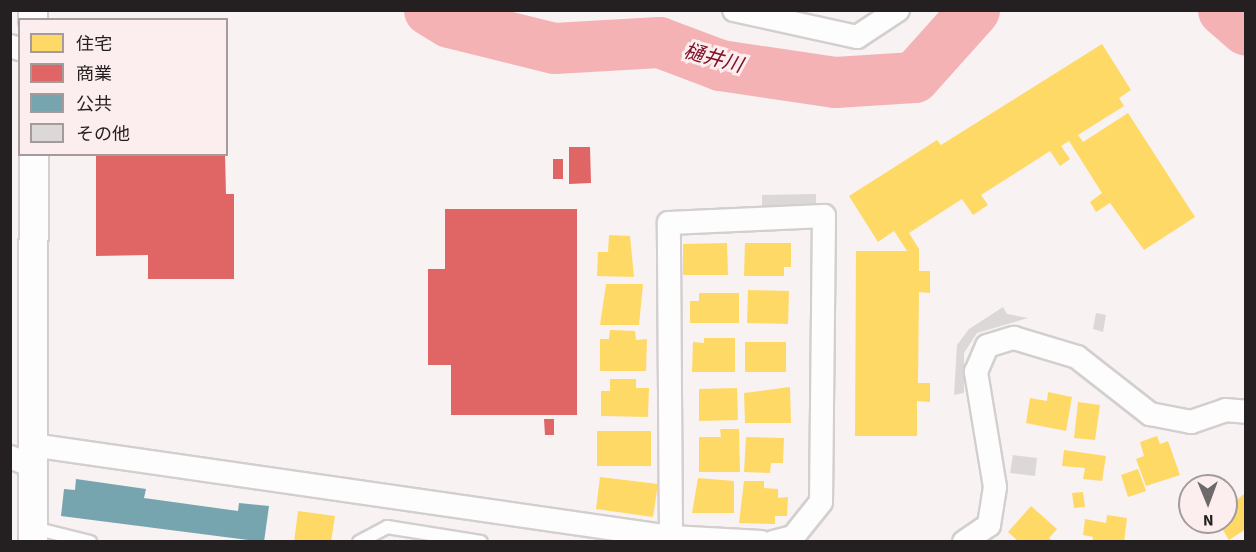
<!DOCTYPE html>
<html>
<head>
<meta charset="utf-8">
<style>
	body { margin:0 }
	#map { position:relative; width:1256px; height:552px; overflow:hidden; background:#f8f2f2; font-family:"Source Sans 3","Noto Sans JP",sans-serif }
	div>[style] { position:absolute }
	.homes>* { inset:0; background:#ffd966 }
	.shops>* { inset:0; background:#e06666 }
	.public>* { inset:0; background:#76a5af }
	.river>* { height:51px; margin:-25.5px; padding:0 25.5px; transform-origin:25.5px; border-radius:25.5px; background:#f5b2b5 }
	.building>* { inset:0; background:#ddd8d8 }
	.roads { filter:drop-shadow(2px 0 #d4cfcf) drop-shadow(-2px 0 #d4cfcf) drop-shadow(0 2px #d4cfcf) drop-shadow(0 -2px #d4cfcf) }
	.service>* { height:12px; margin:-6px; padding:0 6px; transform-origin:6px; border-radius:6px; background:#fefdfd }
	.minor>* { height:22px; margin:-11px; padding:0 11px; transform-origin:11px; border-radius:11px; background:#fefdfd }
	.tertiary>* { height:28px; margin:-14px; padding:0 14px; transform-origin:14px; border-radius:14px; background:#fefdfd }
	span { translate:-50% -50%; white-space:nowrap; text-align:center; line-height:1.15; -webkit-text-stroke:6px #fceeee; paint-order:stroke }
	.water-label { font-size:20px; color:#801128; font-style:italic }
	.frame { position:absolute; inset:0; border:12px solid #241f20; pointer-events:none }
	.legend { position:absolute; left:18px; top:18px; width:210px; height:138px; box-sizing:border-box; background:#fceeee; border:2px solid #a69b9c; margin:0; padding:8px 10px; list-style:none; font-size:18px; color:#241f20 }
	.legend li { display:flex; align-items:center; gap:12px; height:30px }
	.legend b { width:30px; border:2px solid #a69b9c }
	.north { position:absolute; left:1178px; top:474px; width:60px; height:60px; box-sizing:border-box; background:#fceeee; border:2px solid #a69b9c; border-radius:50%; rotate:179deg; font-size:16px; font-weight:700; line-height:24px; text-align:center; color:#241f20 }
	.north::after { content:''; display:block; margin:auto; width:21px; height:27px; background:#6e696a; clip-path:polygon(50% 0,100% 100%,50% 72%,0 100%) }
</style>
</head>
<body>
<div id="map">
	<div class="homes">
		<i style="clip-path:polygon(1102px 44px,1131px 90px,1119px 98px,1124px 106px,1078px 135px,1083px 142px,1128px 113px,1195px 217px,1144px 250px,1110px 203px,1096px 212px,1090px 202px,1102px 193px,1069px 141px,1061px 146px,1070px 159px,1060px 166px,1050px 151px,981px 195px,988px 205px,973px 215px,962px 199px,909px 233px,919px 249px,919px 271px,930px 271px,930px 293px,919px 292px,918px 383px,930px 383px,930px 402px,917px 401px,917px 436px,855px 436px,856px 251px,907px 251px,894px 231px,878px 242px,849px 196px,937px 140px,941px 145px)"></i>
		<i style="clip-path:polygon(609px 235px,630px 236px,634px 277px,597px 276px,598px 252px,608px 252px)"></i>
		<i style="clip-path:polygon(727px 243px,728px 275px,683px 275px,683px 244px)"></i>
		<i style="clip-path:polygon(745px 243px,791px 243px,791px 267px,784px 267px,784px 276px,744px 276px)"></i>
		<i style="clip-path:polygon(606px 284px,643px 284px,639px 325px,600px 325px)"></i>
		<i style="clip-path:polygon(748px 290px,789px 291px,788px 324px,747px 323px)"></i>
		<i style="clip-path:polygon(699px 293px,739px 293px,739px 323px,690px 323px,690px 301px,699px 301px)"></i>
		<i style="clip-path:polygon(610px 330px,635px 331px,636px 340px,647px 339px,646px 371px,600px 371px,600px 339px,609px 339px)"></i>
		<i style="clip-path:polygon(704px 338px,735px 338px,735px 372px,692px 372px,693px 342px,704px 343px)"></i>
		<i style="clip-path:polygon(745px 342px,786px 342px,786px 372px,745px 372px)"></i>
		<i style="clip-path:polygon(610px 379px,636px 379px,636px 388px,649px 388px,648px 417px,601px 416px,601px 391px,610px 391px)"></i>
		<i style="clip-path:polygon(790px 387px,791px 423px,745px 423px,744px 393px)"></i>
		<i style="clip-path:polygon(737px 388px,738px 420px,699px 421px,699px 389px)"></i>
		<i style="clip-path:polygon(1048px 392px,1072px 397px,1066px 431px,1026px 423px,1030px 398px,1047px 401px)"></i>
		<i style="clip-path:polygon(1078px 402px,1100px 405px,1095px 440px,1074px 438px)"></i>
		<i style="clip-path:polygon(720px 429px,739px 429px,740px 472px,699px 472px,699px 437px,721px 437px)"></i>
		<i style="clip-path:polygon(597px 431px,651px 431px,651px 466px,597px 466px)"></i>
		<i style="clip-path:polygon(1157px 436px,1160px 444px,1168px 441px,1180px 475px,1146px 486px,1136px 459px,1144px 456px,1140px 442px)"></i>
		<i style="clip-path:polygon(746px 437px,784px 438px,783px 463px,771px 463px,770px 473px,744px 472px)"></i>
		<i style="clip-path:polygon(1064px 450px,1106px 456px,1102px 481px,1083px 479px,1085px 468px,1062px 466px)"></i>
		<i style="clip-path:polygon(1138px 469px,1146px 491px,1128px 497px,1121px 475px)"></i>
		<i style="clip-path:polygon(600px 477px,658px 484px,653px 517px,596px 509px)"></i>
		<i style="clip-path:polygon(698px 478px,734px 481px,734px 513px,692px 513px)"></i>
		<i style="clip-path:polygon(744px 481px,764px 481px,764px 488px,778px 489px,778px 498px,788px 497px,787px 516px,775px 516px,775px 524px,739px 523px)"></i>
		<i style="clip-path:polygon(1083px 492px,1085px 507px,1074px 508px,1072px 493px)"></i>
		<i style="clip-path:polygon(1246px 492px,1246px 529px,1229px 540px,1218px 522px,1226px 522px,1226px 510px)"></i>
		<i style="clip-path:polygon(1031px 506px,1057px 529px,1049px 538px,1054px 542px,1019px 542px,1008px 532px)"></i>
		<i style="clip-path:polygon(298px 511px,335px 516px,331px 542px,294px 542px)"></i>
		<i style="clip-path:polygon(1107px 515px,1127px 518px,1124px 542px,1092px 542px,1093px 537px,1083px 535px,1085px 519px,1106px 523px)"></i>
	</div>
	<div class="shops">
		<i style="clip-path:polygon(569px 147px,590px 147px,591px 183px,569px 184px)"></i>
		<i style="clip-path:polygon(96px 154px,225px 154px,226px 194px,234px 194px,234px 279px,148px 279px,148px 255px,96px 256px)"></i>
		<i style="clip-path:polygon(553px 159px,563px 159px,563px 179px,553px 179px)"></i>
		<i style="clip-path:polygon(445px 209px,577px 209px,577px 415px,451px 415px,451px 365px,428px 365px,428px 269px,445px 269px)"></i>
		<i style="clip-path:polygon(544px 419px,554px 419px,554px 435px,545px 435px)"></i>
	</div>
	<div class="public">
		<i style="clip-path:polygon(76px 479px,146px 489px,144px 498px,238px 511px,239px 503px,269px 506px,264px 542px,61px 516px,64px 489px,75px 490px)"></i>
	</div>
	<div class="river">
		<i style="left:429px;top:10px;width:23px;rotate:31deg"></i>
		<i style="left:449px;top:22px;width:108px;rotate:13.9deg"></i>
		<i style="left:554px;top:48px;width:105px;rotate:-3.3deg"></i>
		<i style="left:659px;top:42px;width:65px;rotate:20.7deg"></i>
		<i style="left:720px;top:65px;width:116px;rotate:8.4deg"></i>
		<i style="left:835px;top:82px;width:79px;rotate:-3.6deg"></i>
		<i style="left:914px;top:77px;width:90px;rotate:-48.2deg"></i>
		<i style="left:1223px;top:10px;width:30px;rotate:41deg"></i>
	</div>
	<div class="building">
		<i style="clip-path:polygon(816px 194px,816px 205px,762px 206px,762px 195px)"></i>
		<i style="clip-path:polygon(1003px 307px,1007px 314px,1028px 318px,977px 333px,964px 353px,964px 393px,954px 395px,957px 345px,969px 329px)"></i>
		<i style="clip-path:polygon(1096px 313px,1106px 315px,1103px 332px,1093px 329px)"></i>
		<i style="clip-path:polygon(1013px 455px,1037px 458px,1035px 476px,1010px 473px)"></i>
	</div>
	<div class="roads">
		<div class="service">
			<i style="left:34px;top:528px;width:58px;rotate:14deg"></i>
			<i style="left:359px;top:542px;width:32px;rotate:-28deg"></i>
			<i style="left:387px;top:527px;width:95px;rotate:9.1deg"></i>
		</div>
		<div class="minor">
			<i style="left:734px;top:10px;width:126px;rotate:12.4deg"></i>
			<i style="left:857px;top:37px;width:49px;rotate:-33.4deg"></i>
			<i style="left:10px;top:46px;width:10px;rotate:17deg"></i>
			<i style="left:32px;top:445px;width:646px;rotate:8.19deg"></i>
			<i style="left:671px;top:537px;width:90px;rotate:3.2deg"></i>
			<i style="left:10px;top:457px;width:24px;rotate:22deg"></i>
			<i style="left:671px;top:537px;width:314px;rotate:-90.4deg"></i>
			<i style="left:669px;top:223px;width:155px;rotate:-2.6deg"></i>
			<i style="left:824px;top:216px;width:286px;rotate:90.6deg"></i>
			<i style="left:821px;top:502px;width:45px;rotate:128.7deg"></i>
			<i style="left:793px;top:537px;width:21px;rotate:166deg"></i>
			<i style="left:964px;top:542px;width:30px;rotate:-34deg"></i>
			<i style="left:989px;top:525px;width:38px;rotate:-81deg"></i>
			<i style="left:995px;top:487px;width:117px;rotate:-99.4deg"></i>
			<i style="left:976px;top:372px;width:28px;rotate:-67deg"></i>
			<i style="left:987px;top:346px;width:28px;rotate:-17deg"></i>
			<i style="left:1014px;top:338px;width:66px;rotate:16.8deg"></i>
			<i style="left:1077px;top:357px;width:93px;rotate:38deg"></i>
			<i style="left:1150px;top:414px;width:42px;rotate:11deg"></i>
			<i style="left:1191px;top:422px;width:36px;rotate:-19deg"></i>
			<i style="left:1225px;top:410px;width:21px;rotate:5deg"></i>
		</div>
		<div class="tertiary">
			<i style="left:33px;top:10px;width:10px;rotate:90deg"></i>
			<i style="left:33px;top:542px;width:388px;rotate:-89.9deg"></i>
		</div>
	</div>
	<div class="water-label">
		<span style="left:713px;top:59px;rotate:15deg">樋井川</span>
	</div>
	<div class="frame"></div>
	<ul class="legend">
	<li><b style="height:16px;background:#ffd966"></b>住宅</li>
	<li><b style="height:16px;background:#e06666"></b>商業</li>
	<li><b style="height:16px;background:#76a5af"></b>公共</li>
	<li><b style="height:16px;background:#ddd8d8"></b>その他</li>
	</ul>
	<div class="north">N</div>
</div>
</body>
</html>
